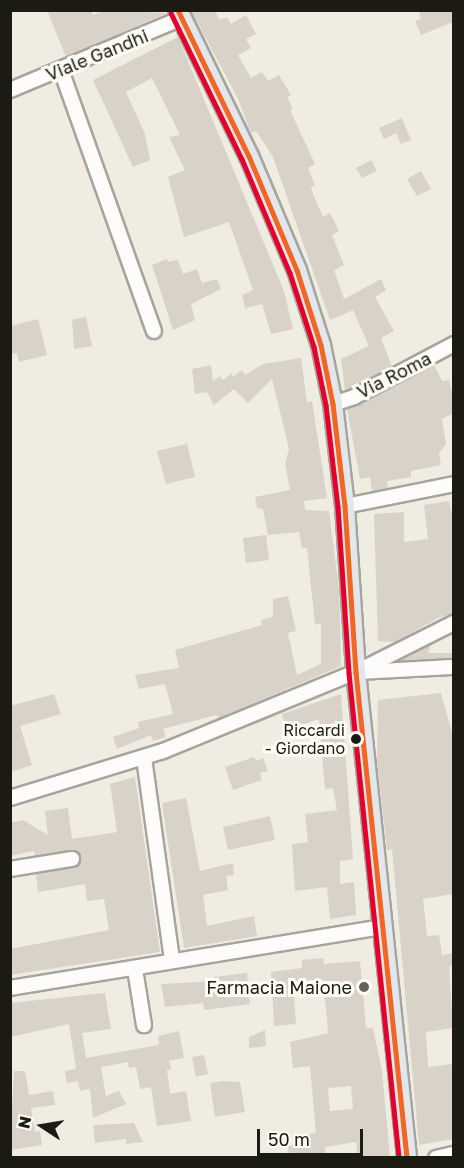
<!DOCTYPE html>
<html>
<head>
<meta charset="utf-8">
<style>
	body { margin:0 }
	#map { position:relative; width:464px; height:1168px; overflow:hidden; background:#efece2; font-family:"Golos Text",sans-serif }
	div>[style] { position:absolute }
	.building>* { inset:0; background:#d9d2c9 }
	.roads { filter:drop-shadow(2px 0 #a6a49c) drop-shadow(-2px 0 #a6a49c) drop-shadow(0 2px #a6a49c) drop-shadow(0 -2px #a6a49c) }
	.minor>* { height:14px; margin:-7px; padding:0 7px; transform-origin:7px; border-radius:7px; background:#fdfcfb }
	.major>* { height:18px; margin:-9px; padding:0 9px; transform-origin:9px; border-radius:9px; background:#e2e7ec }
	.bus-1>* { height:4.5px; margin:-2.25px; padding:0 2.25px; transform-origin:2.25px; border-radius:2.25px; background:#f26522 }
	.bus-2>* { height:4.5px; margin:-2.25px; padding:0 2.25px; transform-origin:2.25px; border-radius:2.25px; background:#e4002b }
	.dots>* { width:16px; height:16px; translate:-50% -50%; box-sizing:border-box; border:3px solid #fefdf5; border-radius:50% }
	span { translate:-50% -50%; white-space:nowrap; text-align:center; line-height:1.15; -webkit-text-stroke:6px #fefdf5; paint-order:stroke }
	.bus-label { font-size:16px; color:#1b1a13 }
	.right { translate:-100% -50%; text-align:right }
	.street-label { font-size:18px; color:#1b1a13 }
	.poi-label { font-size:18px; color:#1b1a13 }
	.frame { position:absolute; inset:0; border:12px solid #1b1a13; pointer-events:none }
	.north { position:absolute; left:12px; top:1096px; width:60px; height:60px; -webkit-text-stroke:4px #fefdf5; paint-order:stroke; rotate:282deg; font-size:16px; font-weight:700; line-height:24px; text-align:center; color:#1b1a13 }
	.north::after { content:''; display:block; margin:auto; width:21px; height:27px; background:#1b1a13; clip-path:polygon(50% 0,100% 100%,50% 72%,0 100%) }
	.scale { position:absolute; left:257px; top:1129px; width:106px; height:27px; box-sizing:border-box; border:3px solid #1b1a13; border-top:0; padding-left:8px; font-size:18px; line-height:21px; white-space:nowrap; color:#1b1a13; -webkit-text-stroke:4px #fefdf5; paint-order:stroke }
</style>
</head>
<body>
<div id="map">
	<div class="building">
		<i style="clip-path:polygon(47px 10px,91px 10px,93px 15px,106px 10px,167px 13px,66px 57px)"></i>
		<i style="clip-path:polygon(191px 10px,214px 10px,220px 20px,227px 17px,231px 24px,246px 15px,256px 34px,246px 39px,251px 48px,238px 55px,251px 78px,262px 72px,268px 81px,279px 75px,291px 95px,287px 97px,293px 109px,290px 110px,315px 164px,308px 168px,315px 186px,311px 187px,313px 194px,323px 217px,330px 213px,339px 231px,332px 235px,344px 265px,334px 270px,344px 299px,381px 279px,386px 290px,375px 297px,394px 331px,381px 338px,392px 367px,350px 389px,345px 390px,341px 359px,369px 346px,353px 310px,330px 320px,273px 157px,256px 131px,251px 133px,238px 99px)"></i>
		<i style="clip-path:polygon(418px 10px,453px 10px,453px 22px,421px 35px,415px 21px,421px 19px)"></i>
		<i style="clip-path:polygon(178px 37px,284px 291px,293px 329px,271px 334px,262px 304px,245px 308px,242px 295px,253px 290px,229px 222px,184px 237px,168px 177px,185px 170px,169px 137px,180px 135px,152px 78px,126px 92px,145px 134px,150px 160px,133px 167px,93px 80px)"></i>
		<i style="clip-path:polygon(402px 118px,411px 140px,401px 144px,396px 133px,384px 139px,379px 128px)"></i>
		<i style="clip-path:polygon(371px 160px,377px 171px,362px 178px,356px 168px)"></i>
		<i style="clip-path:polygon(421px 171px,431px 189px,417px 196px,407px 179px)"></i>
		<i style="clip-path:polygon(167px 259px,168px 262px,178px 260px,183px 274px,197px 269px,202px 283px,217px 279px,221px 289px,191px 304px,195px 320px,173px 330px,152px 265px)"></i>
		<i style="clip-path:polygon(86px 317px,92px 346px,74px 349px,72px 320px)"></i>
		<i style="clip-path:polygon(38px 319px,47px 355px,19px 362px,17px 353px,10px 354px,10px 326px)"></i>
		<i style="clip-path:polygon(301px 358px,307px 403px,312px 401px,327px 498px,304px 501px,305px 510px,329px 511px,339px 589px,341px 666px,219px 718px,216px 715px,163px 729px,166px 737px,153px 741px,151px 735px,117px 749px,113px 737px,139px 728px,138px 722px,173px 714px,165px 684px,139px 689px,135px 675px,179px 668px,175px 650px,262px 625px,261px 620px,273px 617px,273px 599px,288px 596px,296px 631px,288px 633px,297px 675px,321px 664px,321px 623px,315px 625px,307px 548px,302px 548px,299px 532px,268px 535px,263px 509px,257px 508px,255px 497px,290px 490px,285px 464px,289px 449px,272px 379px,248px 403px,234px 389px,214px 405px,207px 392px,195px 394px,192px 369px,211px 365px,213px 381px,220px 376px,223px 380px,232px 373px,233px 377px,242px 370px,245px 375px,263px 364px)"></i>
		<i style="clip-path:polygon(434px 365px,442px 381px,449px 380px,452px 394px,452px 414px,442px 419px,446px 444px,439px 453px,441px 465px,411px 471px,411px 477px,387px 481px,388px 488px,372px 491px,370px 477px,360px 479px,347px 409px)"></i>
		<i style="clip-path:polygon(187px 444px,195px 477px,166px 484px,157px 451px)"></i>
		<i style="clip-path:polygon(449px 501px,453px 519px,453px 614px,438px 618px,395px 642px,378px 641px,374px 514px,404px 512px,404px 542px,428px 539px,424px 505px)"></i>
		<i style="clip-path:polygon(266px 535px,269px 560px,246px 563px,243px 538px)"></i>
		<i style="clip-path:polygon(431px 645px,428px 653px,453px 653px,453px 658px,398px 661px)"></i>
		<i style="clip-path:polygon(441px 693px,453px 737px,453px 894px,423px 899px,427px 936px,439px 935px,442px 955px,453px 953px,453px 966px,449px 966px,453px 1028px,426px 1032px,428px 1067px,453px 1064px,453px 1139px,419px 1145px,392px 849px,387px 850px,377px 760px,378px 700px)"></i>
		<i style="clip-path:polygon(54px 694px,61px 714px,20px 726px,32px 765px,10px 772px,10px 706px)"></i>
		<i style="clip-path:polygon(341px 694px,353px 859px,340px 861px,340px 884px,354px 882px,356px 915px,330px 919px,327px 887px,295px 891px,292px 844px,308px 842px,305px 814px,337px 810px,333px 788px,325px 789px,319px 719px,286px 730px,282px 714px)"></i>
		<i style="clip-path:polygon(254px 757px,256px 761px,263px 758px,268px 771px,260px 773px,262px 780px,233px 790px,225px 767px)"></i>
		<i style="clip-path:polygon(135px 777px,160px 952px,10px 975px,10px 949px,109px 930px,104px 899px,87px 901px,85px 884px,38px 892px,36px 874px,77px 866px,79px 853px,71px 850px,35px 856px,34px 851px,10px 856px,10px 823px,23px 820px,48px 835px,45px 811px,68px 808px,72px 839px,117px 832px,110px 784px)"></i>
		<i style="clip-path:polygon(186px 798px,200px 871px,233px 863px,234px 875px,226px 876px,228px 890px,203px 895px,207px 926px,254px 916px,257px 936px,184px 948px,162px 803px)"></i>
		<i style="clip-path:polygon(270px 816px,275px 840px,228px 850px,223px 827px)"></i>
		<i style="clip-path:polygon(evenodd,323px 958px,324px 964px,360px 961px,366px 1028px,373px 1028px,382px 1071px,390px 1158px,358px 1158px,356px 1142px,325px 1147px,326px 1158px,289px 1158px,288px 1146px,310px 1143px,308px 1134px,316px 1133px,310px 1066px,293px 1068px,290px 1042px,328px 1033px,326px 1008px,322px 979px,293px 982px,296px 1024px,274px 1026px,271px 972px,302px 968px,302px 960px,323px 958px,351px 1086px,353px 1109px,330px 1111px,328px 1088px,351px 1086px)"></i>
		<i style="clip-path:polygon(247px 973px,250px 1004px,204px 1010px,203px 1003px,165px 1007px,161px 984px,215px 981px,214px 977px)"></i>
		<i style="clip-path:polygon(105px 993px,111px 1029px,82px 1033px,86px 1058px,159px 1045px,158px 1036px,179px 1031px,184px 1058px,169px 1061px,171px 1070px,167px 1070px,170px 1094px,186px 1091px,191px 1121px,157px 1126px,151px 1087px,140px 1089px,136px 1067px,129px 1068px,128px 1062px,101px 1067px,106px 1096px,119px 1091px,126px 1104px,93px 1118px,90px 1089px,80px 1091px,78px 1081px,67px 1083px,65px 1071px,76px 1069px,69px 1024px,10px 1037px,10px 1003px)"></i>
		<i style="clip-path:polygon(265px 1030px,266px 1046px,249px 1048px,249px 1037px)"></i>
		<i style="clip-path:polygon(204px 1055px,208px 1074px,196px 1077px,192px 1057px)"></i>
		<i style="clip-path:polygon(14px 1071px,25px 1071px,29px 1095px,53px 1091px,55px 1105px,31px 1108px,35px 1132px,40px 1131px,42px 1145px,10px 1150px)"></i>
		<i style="clip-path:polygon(223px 1081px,240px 1082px,245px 1112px,215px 1117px,210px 1083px)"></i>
		<i style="clip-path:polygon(134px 1123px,143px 1142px,126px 1144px,126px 1139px,95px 1143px,93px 1125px)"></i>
	</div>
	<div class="roads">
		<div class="minor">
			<i style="left:61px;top:70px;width:277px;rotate:70.4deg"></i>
			<i style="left:10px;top:90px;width:186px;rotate:-22.7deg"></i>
			<i style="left:333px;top:404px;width:22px;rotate:-18deg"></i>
			<i style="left:354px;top:397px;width:113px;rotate:-27.9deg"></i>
			<i style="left:345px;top:506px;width:111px;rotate:-11.4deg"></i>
			<i style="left:361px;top:672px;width:93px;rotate:-3.1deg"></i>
			<i style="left:144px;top:758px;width:204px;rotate:82.1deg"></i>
			<i style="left:10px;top:798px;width:160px;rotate:-17.1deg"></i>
			<i style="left:163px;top:751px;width:209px;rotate:-22.3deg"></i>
			<i style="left:356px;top:672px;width:110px;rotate:-26.6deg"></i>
			<i style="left:10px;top:869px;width:63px;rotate:-9.2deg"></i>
			<i style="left:135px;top:969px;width:57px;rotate:80.9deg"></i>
			<i style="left:10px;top:988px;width:377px;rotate:-9.3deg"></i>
			<i style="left:436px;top:1158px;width:18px;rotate:-13deg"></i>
		</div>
		<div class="major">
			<i style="left:178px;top:10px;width:162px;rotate:64.1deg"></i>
			<i style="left:249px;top:156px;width:124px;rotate:67.2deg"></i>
			<i style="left:297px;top:270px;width:79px;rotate:72.3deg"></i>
			<i style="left:321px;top:345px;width:60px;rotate:78.5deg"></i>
			<i style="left:333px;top:404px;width:103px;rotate:83.3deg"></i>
			<i style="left:345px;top:506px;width:166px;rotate:86.2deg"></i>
			<i style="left:356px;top:672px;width:489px;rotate:84deg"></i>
		</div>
	</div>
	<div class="bus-1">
		<i style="left:178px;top:10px;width:162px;rotate:64.1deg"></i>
		<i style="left:249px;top:156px;width:124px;rotate:67.2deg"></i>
		<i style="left:297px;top:270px;width:79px;rotate:72.3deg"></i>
		<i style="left:321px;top:345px;width:60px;rotate:78.5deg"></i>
		<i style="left:333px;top:404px;width:103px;rotate:83.3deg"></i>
		<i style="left:345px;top:506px;width:166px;rotate:86.2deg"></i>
		<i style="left:356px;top:672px;width:489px;rotate:84deg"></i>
	</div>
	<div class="bus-2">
		<i style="left:171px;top:13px;width:162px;rotate:64.1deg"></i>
		<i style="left:242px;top:159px;width:124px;rotate:67.2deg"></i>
		<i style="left:290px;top:273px;width:78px;rotate:72deg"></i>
		<i style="left:314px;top:347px;width:59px;rotate:78.3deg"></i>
		<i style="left:326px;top:405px;width:103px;rotate:83.3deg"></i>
		<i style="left:338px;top:507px;width:166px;rotate:86.2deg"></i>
		<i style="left:349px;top:673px;width:488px;rotate:84.1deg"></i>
	</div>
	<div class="dots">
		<i style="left:356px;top:739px;background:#1b1a13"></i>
		<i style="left:364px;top:987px;background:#65645b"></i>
	</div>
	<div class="bus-label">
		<span class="right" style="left:345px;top:739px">Riccardi<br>- Giordano</span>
	</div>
	<div class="street-label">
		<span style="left:97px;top:55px;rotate:-22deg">Viale Gandhi</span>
		<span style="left:394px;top:375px;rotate:-27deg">Via Roma</span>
	</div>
	<div class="poi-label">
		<span class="right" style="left:352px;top:987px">Farmacia Maione</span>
	</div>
	<div class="frame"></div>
	<div class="north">N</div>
	<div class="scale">50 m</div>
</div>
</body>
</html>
